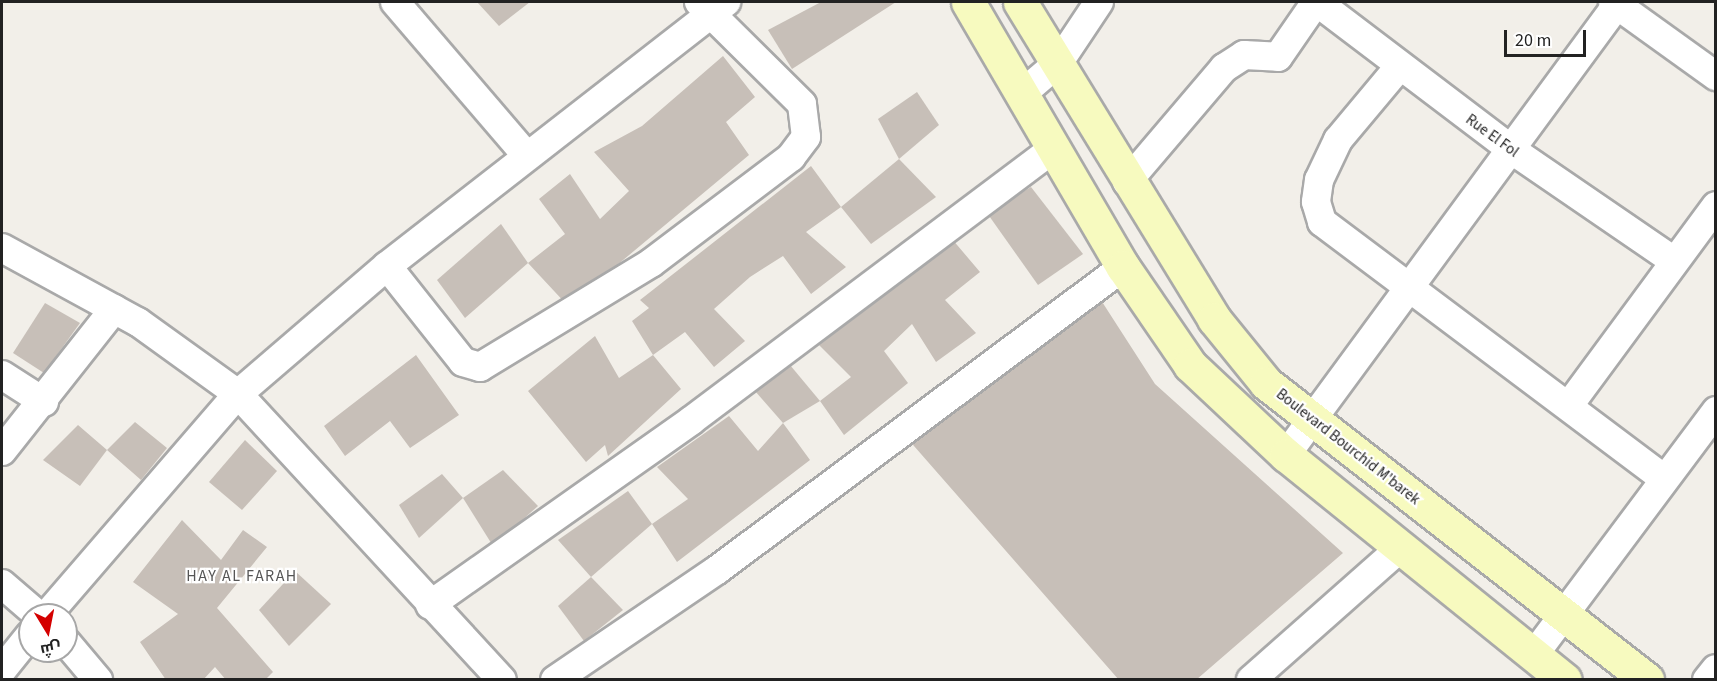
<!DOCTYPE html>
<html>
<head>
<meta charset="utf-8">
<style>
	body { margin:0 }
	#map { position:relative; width:1717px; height:681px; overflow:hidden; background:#f2efe9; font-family:"Source Sans 3",Cairo,sans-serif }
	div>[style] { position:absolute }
	.building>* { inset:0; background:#c7bfb8 }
	.roads { filter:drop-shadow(2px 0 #a9a9a9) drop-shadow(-2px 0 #a9a9a9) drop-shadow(0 2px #a9a9a9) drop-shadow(0 -2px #a9a9a9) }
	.street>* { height:28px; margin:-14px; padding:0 14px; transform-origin:14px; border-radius:14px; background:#fff }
	.secondary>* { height:33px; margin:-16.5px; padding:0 16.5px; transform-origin:16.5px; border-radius:16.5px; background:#f7fabf }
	span { translate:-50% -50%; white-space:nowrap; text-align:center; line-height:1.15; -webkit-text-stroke:4.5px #fff; paint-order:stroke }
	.street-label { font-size:15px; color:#222 }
	.neighbourhood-label { font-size:16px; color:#555; letter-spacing:1.5px }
	.frame { position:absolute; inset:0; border:3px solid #222; pointer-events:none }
	.north { position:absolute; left:18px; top:603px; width:60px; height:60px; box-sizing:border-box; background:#fff; border:2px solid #a7a7a7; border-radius:50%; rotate:170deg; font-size:16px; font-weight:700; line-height:24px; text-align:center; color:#222 }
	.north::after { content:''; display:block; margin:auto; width:21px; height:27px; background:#d40000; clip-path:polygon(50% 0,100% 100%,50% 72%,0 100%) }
	.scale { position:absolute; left:1504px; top:30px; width:82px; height:27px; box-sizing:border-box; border:3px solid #222; border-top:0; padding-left:8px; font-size:18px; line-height:21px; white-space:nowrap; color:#222; -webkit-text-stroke:4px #fff; paint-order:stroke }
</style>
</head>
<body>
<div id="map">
	<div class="building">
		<i style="clip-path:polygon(477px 2px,530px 2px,499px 26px)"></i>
		<i style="clip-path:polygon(821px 2px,896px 2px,792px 69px,768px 30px)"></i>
		<i style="clip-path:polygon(723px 56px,755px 97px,726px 122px,749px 155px,568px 306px,528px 263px,565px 234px,539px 199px,570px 174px,600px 219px,629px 191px,594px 152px,642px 126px)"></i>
		<i style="clip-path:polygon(917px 92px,939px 125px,899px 159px,878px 119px)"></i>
		<i style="clip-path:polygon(899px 159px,936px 197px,871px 244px,841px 207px)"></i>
		<i style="clip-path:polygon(811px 166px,841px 207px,806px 232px,846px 267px,811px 294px,783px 256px,750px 277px,714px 309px,745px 341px,714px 367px,685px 332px,653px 355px,681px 389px,608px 456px,605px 445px,586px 462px,528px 391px,595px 336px,619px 378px,653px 355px,632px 321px,649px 308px,640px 300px)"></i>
		<i style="clip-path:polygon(1031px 187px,1083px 254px,1038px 285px,987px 213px)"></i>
		<i style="clip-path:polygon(501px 224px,528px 263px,465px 318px,437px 280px)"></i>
		<i style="clip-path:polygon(952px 239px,980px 272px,945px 300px,976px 333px,936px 362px,912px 324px,884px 351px,908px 383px,844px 435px,820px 401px,851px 377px,813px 339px,890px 290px)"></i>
		<i style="clip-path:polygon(1097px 294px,1155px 384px,1343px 553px,1196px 680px,1119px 680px,907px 438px)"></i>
		<i style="clip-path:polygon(45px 303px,80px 323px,44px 373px,13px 353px)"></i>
		<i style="clip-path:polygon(416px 355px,459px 415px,410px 448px,390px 421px,345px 456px,324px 426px)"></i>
		<i style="clip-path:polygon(790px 365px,820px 401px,783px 423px,755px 391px)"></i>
		<i style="clip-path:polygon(729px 416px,758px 451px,783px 423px,810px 460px,677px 562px,652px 524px,688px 499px,657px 467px)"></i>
		<i style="clip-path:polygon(135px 422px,167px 448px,141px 480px,107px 450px,80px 486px,43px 460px,78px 425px,107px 450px)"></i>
		<i style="clip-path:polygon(245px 440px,277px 471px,242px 510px,209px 482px)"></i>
		<i style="clip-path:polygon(503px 470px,538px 506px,493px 546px,463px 498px)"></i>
		<i style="clip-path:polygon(442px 474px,463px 498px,419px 538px,399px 505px)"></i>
		<i style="clip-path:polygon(628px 491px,652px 524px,591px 577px,558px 540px)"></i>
		<i style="clip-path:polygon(182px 520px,221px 560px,243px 530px,267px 547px,217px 608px,273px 672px,265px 680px,226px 680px,215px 667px,203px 680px,166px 680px,140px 642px,178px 614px,133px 582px)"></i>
		<i style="clip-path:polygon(295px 571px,331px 604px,289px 646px,259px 610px)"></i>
		<i style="clip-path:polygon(591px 577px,623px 610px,584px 641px,558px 606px)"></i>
	</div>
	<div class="roads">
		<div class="street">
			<i style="left:395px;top:2px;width:201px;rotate:49.4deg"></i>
			<i style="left:1317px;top:2px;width:241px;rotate:37.2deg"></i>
			<i style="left:1509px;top:148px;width:200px;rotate:34.4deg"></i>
			<i style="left:1613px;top:2px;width:127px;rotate:35.7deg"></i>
			<i style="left:1399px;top:67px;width:95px;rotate:129.9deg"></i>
			<i style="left:1338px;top:140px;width:44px;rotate:115.4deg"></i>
			<i style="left:1319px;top:180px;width:22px;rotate:98deg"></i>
			<i style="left:1316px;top:202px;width:21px;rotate:73deg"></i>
			<i style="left:1322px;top:222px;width:426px;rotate:36.9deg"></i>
			<i style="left:1024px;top:92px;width:46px;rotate:-40.6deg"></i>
			<i style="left:1059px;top:62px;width:72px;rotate:-56.3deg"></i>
			<i style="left:1127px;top:182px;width:150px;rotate:-49.6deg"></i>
			<i style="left:1224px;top:68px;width:24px;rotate:-33deg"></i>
			<i style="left:1244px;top:55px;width:34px;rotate:3deg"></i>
			<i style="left:1278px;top:57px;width:67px;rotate:-55.4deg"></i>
			<i style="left:2px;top:248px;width:155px;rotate:28.6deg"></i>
			<i style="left:138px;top:322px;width:123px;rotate:35.8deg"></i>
			<i style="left:238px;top:394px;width:389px;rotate:47.3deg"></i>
			<i style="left:387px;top:266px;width:122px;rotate:51.6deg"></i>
			<i style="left:463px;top:362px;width:18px;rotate:16deg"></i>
			<i style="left:480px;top:367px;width:200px;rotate:-31.3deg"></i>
			<i style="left:651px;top:263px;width:176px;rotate:-37.1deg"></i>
			<i style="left:791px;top:157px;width:25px;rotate:-53deg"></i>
			<i style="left:806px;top:137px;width:33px;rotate:-97deg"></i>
			<i style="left:802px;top:104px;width:145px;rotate:-135.3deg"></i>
			<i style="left:2px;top:375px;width:50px;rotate:32.7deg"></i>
			<i style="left:1570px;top:404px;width:246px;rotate:-53.6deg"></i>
			<i style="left:2px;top:451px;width:181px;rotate:-51.7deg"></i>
			<i style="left:1286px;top:455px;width:562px;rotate:-53.68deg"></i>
			<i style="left:2px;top:584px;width:48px;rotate:40.7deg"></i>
			<i style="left:430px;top:605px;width:321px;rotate:-35.2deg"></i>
			<i style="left:692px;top:420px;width:451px;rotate:-36.9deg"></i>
			<i style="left:47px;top:615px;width:292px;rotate:-49.2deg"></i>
			<i style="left:238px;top:394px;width:196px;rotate:-40.7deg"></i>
			<i style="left:387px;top:266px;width:430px;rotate:-37.9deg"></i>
			<i style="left:66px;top:642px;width:50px;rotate:49.9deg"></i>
			<i style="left:1533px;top:656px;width:306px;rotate:-53.2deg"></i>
			<i style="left:2px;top:670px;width:45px;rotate:-51.3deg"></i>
			<i style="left:555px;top:680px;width:196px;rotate:-34.2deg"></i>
			<i style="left:717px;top:570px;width:507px;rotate:-36.73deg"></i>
			<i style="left:1251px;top:680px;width:199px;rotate:-41.5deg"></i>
			<i style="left:1707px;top:680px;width:14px;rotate:-51deg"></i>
		</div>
		<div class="secondary">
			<i style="left:968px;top:2px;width:307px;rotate:59.7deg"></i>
			<i style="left:1123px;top:267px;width:119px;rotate:55.6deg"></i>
			<i style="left:1190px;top:365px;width:132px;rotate:43.2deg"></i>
			<i style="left:1286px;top:455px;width:358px;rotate:38.9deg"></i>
			<i style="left:1020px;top:2px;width:372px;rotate:58.5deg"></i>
			<i style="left:1214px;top:319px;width:82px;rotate:50.9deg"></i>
			<i style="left:1266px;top:383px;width:483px;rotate:37.9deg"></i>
		</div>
	</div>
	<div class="street-label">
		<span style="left:1492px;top:136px;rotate:36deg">Rue El Fol</span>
		<span style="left:1348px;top:447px;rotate:38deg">Boulevard Bourchid M'barek</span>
	</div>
	<div class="neighbourhood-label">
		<span style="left:242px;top:576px">HAY AL FARAH</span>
	</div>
	<div class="frame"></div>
	<div class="north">ش</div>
	<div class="scale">20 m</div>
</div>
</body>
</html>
